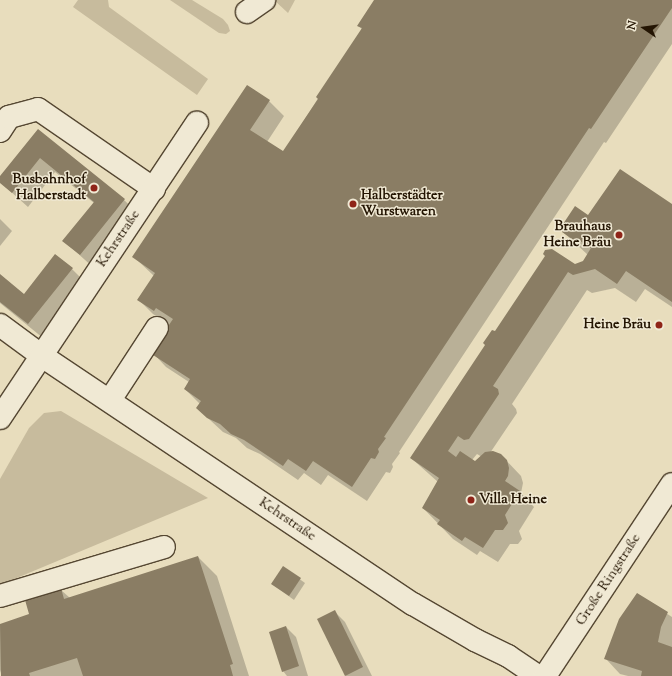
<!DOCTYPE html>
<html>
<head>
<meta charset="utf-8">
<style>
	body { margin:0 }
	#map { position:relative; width:672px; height:676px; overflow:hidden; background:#e8ddbd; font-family:"Sorts Mill Goudy",serif }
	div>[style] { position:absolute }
	.green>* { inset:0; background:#c7bb9d }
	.shadow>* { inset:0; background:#0003 }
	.building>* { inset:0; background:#8a7d64 }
	.roads { filter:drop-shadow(1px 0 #554732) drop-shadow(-1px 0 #554732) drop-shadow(0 1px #554732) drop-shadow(0 -1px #554732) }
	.minor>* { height:22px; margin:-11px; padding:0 11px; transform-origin:11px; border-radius:11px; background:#f0e9d4 }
	.dots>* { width:11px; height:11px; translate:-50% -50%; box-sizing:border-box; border:2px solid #f0e9d4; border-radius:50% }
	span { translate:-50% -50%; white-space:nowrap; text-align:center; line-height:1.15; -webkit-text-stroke:3px #f0e9d4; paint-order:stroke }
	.poi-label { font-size:14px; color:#241503; font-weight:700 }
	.right { translate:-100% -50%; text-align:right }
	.left { translate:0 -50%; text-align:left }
	.street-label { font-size:14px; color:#241503 }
	.north { position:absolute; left:624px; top:8px; width:40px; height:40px; -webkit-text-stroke:3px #f0e9d4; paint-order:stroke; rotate:283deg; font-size:11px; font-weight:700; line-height:16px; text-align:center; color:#241503 }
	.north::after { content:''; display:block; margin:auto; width:14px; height:18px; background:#241503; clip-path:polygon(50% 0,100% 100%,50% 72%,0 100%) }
</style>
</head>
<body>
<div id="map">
	<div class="green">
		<i style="clip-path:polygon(78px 0,108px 0,109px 7px,208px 79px,197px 95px,73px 7px)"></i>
		<i style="clip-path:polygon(170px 0,192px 0,223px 19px,228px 25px,230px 31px,226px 34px,219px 33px)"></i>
		<i style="clip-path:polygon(274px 0,295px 0,288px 13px)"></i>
		<i style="clip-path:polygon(61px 411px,208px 498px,0 585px,0 479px,29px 428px,44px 413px)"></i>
	</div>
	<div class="shadow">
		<i style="clip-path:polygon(375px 0,672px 0,672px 44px,606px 143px,604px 142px,399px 452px,400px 453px,392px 464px,393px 467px,390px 473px,386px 472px,367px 501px,328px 475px,321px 485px,304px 473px,298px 480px,260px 454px,247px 448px,236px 438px,223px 432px,197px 408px,200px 404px,185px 389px,189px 382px,166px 367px,152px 352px,170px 325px,153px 314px,138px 299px,154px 276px,134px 257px,247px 86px,269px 101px,284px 116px,267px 142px,284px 152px,362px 29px,358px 26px)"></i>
		<i style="clip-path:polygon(38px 130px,124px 200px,139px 214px,95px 269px,64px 241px,94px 203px,55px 172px,28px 207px,0 182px,0 178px)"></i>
		<i style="clip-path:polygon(evenodd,672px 205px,672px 307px,645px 289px,636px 302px,615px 288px,592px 293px,587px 290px,512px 404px,516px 409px,517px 413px,490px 453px,501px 455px,521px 476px,523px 483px,521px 493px,534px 507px,519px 531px,522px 539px,518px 544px,510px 544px,498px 562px,480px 551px,477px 555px,453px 539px,423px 508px,438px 482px,411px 458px,495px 333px,575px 265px,583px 262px,588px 255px,563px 232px,589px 217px,672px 205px,477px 454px,482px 457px,476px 462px,472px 460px,477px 454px)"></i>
		<i style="clip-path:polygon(0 219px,12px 231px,0 246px)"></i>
		<i style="clip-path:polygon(72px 269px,87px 284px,43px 338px,0 303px,0 275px,24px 295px)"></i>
		<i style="clip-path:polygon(198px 557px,217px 576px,249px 676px,2px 676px,0 670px,0 625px,30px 615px,61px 590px,70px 598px)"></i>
		<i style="clip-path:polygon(283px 567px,305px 583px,294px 600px,272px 584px)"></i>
		<i style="clip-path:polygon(637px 594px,672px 617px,672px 676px,628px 676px,620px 674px,606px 659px)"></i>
		<i style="clip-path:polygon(335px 612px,345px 622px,372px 676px,346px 676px,319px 620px)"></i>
		<i style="clip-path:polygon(286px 627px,296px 637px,308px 676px,287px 676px,283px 671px)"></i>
	</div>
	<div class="building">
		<i style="clip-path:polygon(374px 0,672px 0,672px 8px,591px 129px,589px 128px,384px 437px,386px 438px,378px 449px,379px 452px,375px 459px,371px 458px,352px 487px,313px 461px,306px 471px,288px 459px,283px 466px,244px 440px,231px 434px,220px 424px,207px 418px,196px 408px,201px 401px,184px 389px,190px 379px,150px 353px,173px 319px,156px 308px,154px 311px,137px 300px,155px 273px,132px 257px,247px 85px,270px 100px,250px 130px,283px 151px,318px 99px,316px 97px,362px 28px,357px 26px)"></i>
		<i style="clip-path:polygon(38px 129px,125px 199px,80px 255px,62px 241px,94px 202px,40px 158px,12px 193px,0 183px,0 176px)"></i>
		<i style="clip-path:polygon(620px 169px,672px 204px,672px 302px,626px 271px,617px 284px,595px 269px,573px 275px,568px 272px,493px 386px,498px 389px,499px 394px,469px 439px,464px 440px,458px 436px,448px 451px,456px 457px,460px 451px,475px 461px,485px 452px,493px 451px,501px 454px,507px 460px,509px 468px,508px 476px,505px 481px,520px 491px,505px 515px,508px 523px,503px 530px,495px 530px,483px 548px,465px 537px,462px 541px,437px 524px,440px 520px,422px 508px,439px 478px,410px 458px,485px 345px,483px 343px,492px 330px,495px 331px,545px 256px,543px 254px,545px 250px,552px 249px,575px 264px,583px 261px,591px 248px,577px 239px,575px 241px,562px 232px,566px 227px,563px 224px,575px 206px,588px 215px)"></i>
		<i style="clip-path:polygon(55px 254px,73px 268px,28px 324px,0 302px,0 274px,24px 294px)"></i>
		<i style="clip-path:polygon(198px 556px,233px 664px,230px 665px,233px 676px,83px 676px,77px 658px,29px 673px,30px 676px,1px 676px,0 624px,29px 614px,25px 600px,61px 588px,64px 599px)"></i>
		<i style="clip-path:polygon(283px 566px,301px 578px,289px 596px,271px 584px)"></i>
		<i style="clip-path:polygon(637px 593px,668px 612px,661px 627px,658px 642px,672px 647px,672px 676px,641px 676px,642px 671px,604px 659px,619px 619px)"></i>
		<i style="clip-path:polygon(335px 610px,363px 667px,345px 676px,317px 619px)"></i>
		<i style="clip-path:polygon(286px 626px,299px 666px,282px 672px,269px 632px)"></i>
	</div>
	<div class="roads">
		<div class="minor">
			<i style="left:247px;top:12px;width:21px;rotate:-35deg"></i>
			<i style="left:0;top:131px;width:17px;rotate:-57deg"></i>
			<i style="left:9px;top:117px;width:30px;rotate:-15deg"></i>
			<i style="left:38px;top:109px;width:141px;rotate:34.6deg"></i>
			<i style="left:0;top:325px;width:52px;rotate:36.4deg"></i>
			<i style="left:42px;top:356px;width:446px;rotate:33.8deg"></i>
			<i style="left:413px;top:604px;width:72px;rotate:30.1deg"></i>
			<i style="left:475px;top:640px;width:37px;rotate:26deg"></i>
			<i style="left:508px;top:656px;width:36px;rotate:34deg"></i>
			<i style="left:110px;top:400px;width:86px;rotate:-56.9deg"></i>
			<i style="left:0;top:418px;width:355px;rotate:-56.3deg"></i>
			<i style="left:0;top:596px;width:171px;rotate:-16.6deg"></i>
			<i style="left:545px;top:676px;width:230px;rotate:-56.5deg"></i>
		</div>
	</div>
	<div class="dots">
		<i style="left:94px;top:188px;background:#8f2418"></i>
		<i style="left:353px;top:204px;background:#8f2418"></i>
		<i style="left:619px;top:235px;background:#8f2418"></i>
		<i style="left:659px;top:325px;background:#8f2418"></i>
		<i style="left:471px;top:500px;background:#8f2418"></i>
	</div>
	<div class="poi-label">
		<span class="right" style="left:86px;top:188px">Busbahnhof<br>Halberstadt</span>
		<span class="left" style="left:361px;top:204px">Halberstädter<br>Wurstwaren</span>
		<span class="right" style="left:611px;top:235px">Brauhaus<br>Heine Bräu</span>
		<span class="right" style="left:651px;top:325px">Heine Bräu</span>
		<span class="left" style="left:479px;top:500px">Villa Heine</span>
	</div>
	<div class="street-label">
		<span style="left:119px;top:239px;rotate:-56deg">Kehrstraße</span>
		<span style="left:287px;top:520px;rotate:34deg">Kehrstraße</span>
		<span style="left:609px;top:580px;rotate:-57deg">Große Ringstraße</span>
	</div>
	<div class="north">N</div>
</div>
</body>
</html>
